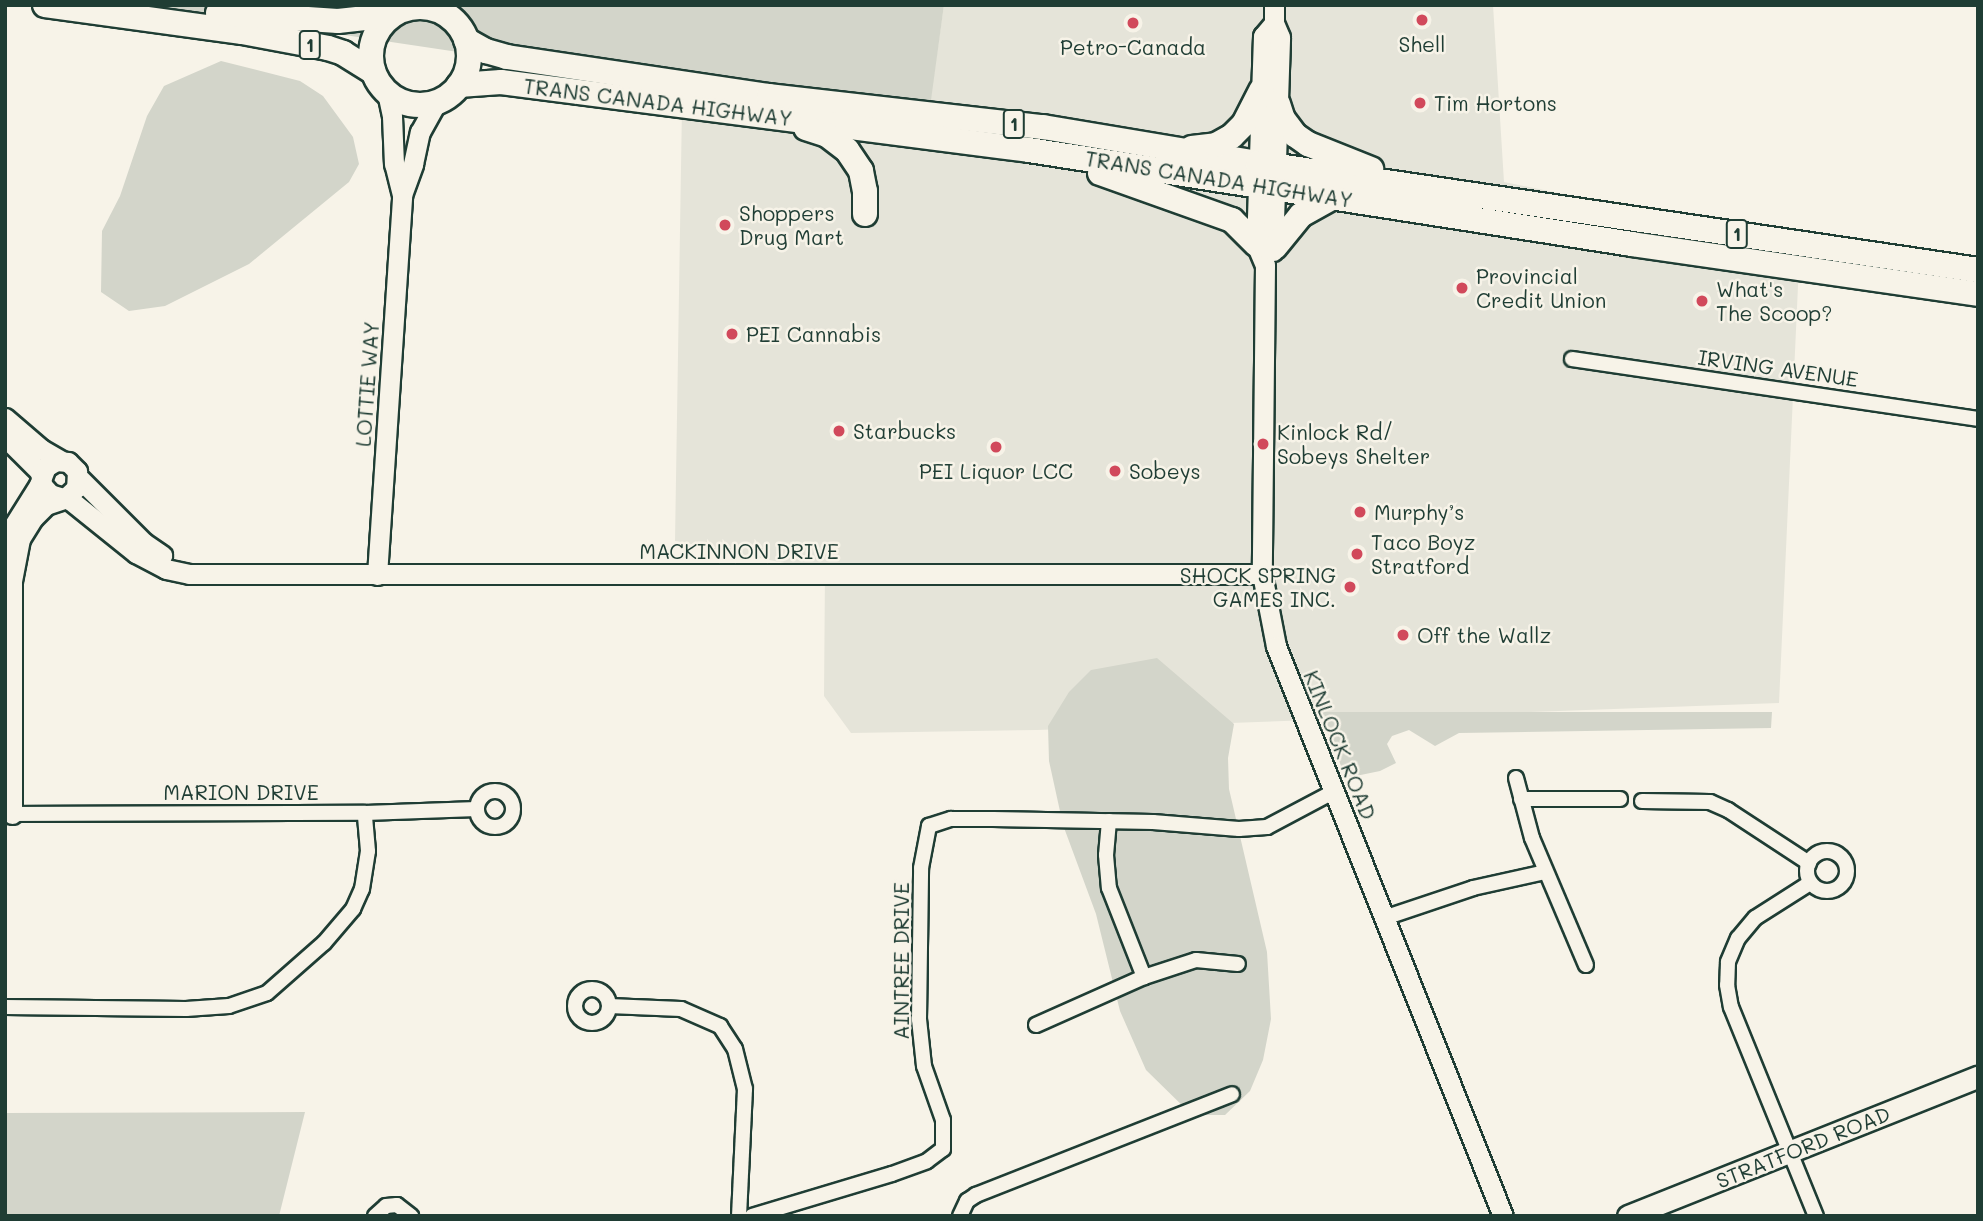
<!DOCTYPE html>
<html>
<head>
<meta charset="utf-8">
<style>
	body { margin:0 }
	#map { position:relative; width:1983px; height:1221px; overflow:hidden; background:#f7f3e8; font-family:Mali,sans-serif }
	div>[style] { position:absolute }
	.built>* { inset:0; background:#e5e4d9 }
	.green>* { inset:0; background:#d3d5ca }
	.roads { filter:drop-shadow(2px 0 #1f3d34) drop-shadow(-2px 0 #1f3d34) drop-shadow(0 2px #1f3d34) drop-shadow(0 -2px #1f3d34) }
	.minor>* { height:14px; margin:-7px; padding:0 7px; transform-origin:7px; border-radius:7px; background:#f7f3e8 }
	.minor>.ring { margin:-7px; padding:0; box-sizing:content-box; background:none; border:14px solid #f7f3e8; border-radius:50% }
	.tertiary>* { height:19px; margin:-9.5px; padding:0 9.5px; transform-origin:9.5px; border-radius:9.5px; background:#f7f3e8 }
	.secondary>* { height:21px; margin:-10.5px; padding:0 10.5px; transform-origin:10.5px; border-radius:10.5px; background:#f7f3e8 }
	.trunk>* { height:24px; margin:-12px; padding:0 12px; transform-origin:12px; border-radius:12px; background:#f7f3e8 }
	.trunk>.ring { margin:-12px; padding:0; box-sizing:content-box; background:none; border:24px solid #f7f3e8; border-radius:50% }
	.dots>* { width:19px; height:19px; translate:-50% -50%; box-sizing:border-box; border:4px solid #f7f3e8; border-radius:50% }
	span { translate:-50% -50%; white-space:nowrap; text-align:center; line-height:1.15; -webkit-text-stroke:5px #f7f3e8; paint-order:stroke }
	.shield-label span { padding:2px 5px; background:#f7f3e8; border:2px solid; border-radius:5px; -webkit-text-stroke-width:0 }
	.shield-label { font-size:19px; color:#1f3d34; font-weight:700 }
	.poi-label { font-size:21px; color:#1f3d34 }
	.left { translate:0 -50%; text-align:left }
	.right { translate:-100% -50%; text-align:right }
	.street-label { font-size:21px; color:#1f3d34 }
	.frame { position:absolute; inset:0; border:7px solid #1f3d34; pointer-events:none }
</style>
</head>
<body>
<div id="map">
	<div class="built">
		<i style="clip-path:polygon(944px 5px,1493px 5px,1504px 182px,1800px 242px,1779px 703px,1037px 730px,851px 733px,824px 696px,825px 571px,675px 541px,682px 106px,927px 122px)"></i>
	</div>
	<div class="green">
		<i style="clip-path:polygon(143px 5px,944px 5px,928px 122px)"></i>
		<i style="clip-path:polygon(221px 61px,300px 81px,323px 96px,353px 137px,359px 164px,349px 182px,249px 264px,165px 306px,129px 311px,101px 292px,102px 231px,120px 196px,147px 116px,164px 86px)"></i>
		<i style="clip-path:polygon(1157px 658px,1234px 724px,1228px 758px,1229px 789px,1267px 952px,1271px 1019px,1263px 1060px,1250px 1091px,1225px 1115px,1192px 1115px,1146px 1070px,1120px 1011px,1096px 914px,1063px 825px,1049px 761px,1048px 726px,1069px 692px,1091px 670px)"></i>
		<i style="clip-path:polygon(1319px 712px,1772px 712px,1771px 728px,1459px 733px,1435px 746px,1409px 730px,1392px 736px,1387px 744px,1396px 763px,1380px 771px,1346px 778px)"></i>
		<i style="clip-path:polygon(305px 1112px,279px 1216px,5px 1216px,5px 1113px)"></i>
	</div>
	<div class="roads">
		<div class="minor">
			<i style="left:1572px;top:359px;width:410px;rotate:8.4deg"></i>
			<i style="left:1516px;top:778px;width:62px;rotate:75.1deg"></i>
			<i style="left:1532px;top:838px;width:138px;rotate:67deg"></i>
			<i class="ring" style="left:477px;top:791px;width:22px;height:22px"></i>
			<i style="left:1521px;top:799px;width:99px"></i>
			<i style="left:1642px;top:801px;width:68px;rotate:0.8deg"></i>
			<i style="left:1710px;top:802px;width:20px;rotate:24deg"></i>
			<i style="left:1728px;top:810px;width:97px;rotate:33.2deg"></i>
			<i style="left:5px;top:814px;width:360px;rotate:-0.2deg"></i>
			<i style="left:365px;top:813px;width:112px;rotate:-2deg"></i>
			<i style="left:1109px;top:821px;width:34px;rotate:95deg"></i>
			<i style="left:1106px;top:855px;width:33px;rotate:85deg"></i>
			<i style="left:1109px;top:888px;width:96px;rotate:68.5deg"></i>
			<i class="ring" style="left:1807px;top:851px;width:26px;height:26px"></i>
			<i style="left:1810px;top:883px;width:65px;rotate:147.5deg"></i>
			<i style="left:1755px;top:918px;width:26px;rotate:130deg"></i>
			<i style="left:1738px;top:938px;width:26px;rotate:113deg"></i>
			<i style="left:1728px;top:962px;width:23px;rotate:92deg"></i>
			<i style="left:1727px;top:985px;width:22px;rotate:80deg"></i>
			<i style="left:1731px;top:1007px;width:226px;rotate:67.9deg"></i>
			<i style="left:1384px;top:918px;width:94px;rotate:-18.6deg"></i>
			<i style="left:1473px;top:888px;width:74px;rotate:-12.5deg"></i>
			<i class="ring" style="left:575px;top:989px;width:20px;height:20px"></i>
			<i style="left:609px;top:1006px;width:72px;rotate:2.4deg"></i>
			<i style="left:681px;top:1009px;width:43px;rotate:23.6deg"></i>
			<i style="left:720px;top:1026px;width:27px;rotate:57deg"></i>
			<i style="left:735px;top:1049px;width:41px;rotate:76deg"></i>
			<i style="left:745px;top:1089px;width:127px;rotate:92.7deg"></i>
			<i style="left:5px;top:1007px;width:181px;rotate:0.6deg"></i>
			<i style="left:186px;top:1009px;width:43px;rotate:-4deg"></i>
			<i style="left:229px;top:1006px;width:40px;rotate:-18.9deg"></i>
			<i style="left:267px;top:993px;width:76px;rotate:-41.3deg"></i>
			<i style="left:324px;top:943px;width:45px;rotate:-49.5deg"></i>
			<i style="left:353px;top:909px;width:22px;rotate:-66deg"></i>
			<i style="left:362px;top:889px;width:38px;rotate:-81deg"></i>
			<i style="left:368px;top:851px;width:38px;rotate:-95deg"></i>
			<i style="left:1036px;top:1025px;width:118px;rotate:-24deg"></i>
			<i style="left:1144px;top:977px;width:55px;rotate:-18.1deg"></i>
			<i style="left:1196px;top:960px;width:42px;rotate:5.4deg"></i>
			<i style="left:375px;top:1216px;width:15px;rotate:-42deg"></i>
			<i style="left:386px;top:1206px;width:11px;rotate:-5deg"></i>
			<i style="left:397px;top:1205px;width:18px;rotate:38deg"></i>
			<i style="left:752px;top:1216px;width:146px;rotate:-16.7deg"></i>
			<i style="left:892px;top:1174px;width:37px;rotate:-20deg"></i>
			<i style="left:927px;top:1161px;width:20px;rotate:-37deg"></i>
			<i style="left:943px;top:1149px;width:29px;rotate:-90deg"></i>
			<i style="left:943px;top:1120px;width:57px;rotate:-109.4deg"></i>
			<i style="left:924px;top:1066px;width:47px;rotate:-96.1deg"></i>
			<i style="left:919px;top:1019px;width:151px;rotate:-89.2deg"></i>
			<i style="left:921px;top:868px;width:43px;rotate:-79.2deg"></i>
			<i style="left:929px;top:826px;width:23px;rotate:-18deg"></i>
			<i style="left:951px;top:819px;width:42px"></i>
			<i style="left:993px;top:819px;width:160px;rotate:1.1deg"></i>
			<i style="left:1153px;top:822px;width:86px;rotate:4.7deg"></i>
			<i style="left:1239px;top:829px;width:28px;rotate:-4deg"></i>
			<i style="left:1267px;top:827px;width:75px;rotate:-27.9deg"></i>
			<i style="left:960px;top:1216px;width:17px;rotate:-65deg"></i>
			<i style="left:967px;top:1201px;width:11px;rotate:-34deg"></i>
			<i style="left:976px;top:1195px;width:275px;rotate:-21.5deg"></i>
		</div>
		<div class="tertiary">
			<i style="left:1274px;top:23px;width:17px;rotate:130deg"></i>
			<i style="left:1263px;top:36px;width:208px;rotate:91.9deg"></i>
			<i style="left:1256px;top:244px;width:23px;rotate:67deg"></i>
			<i style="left:1265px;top:265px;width:309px;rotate:90.6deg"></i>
			<i style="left:1262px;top:574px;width:73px;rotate:79deg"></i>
			<i style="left:1276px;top:646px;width:614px;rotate:68.29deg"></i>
			<i style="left:402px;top:195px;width:33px;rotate:-70deg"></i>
			<i style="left:413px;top:164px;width:33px;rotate:-78deg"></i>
			<i style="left:420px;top:132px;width:35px;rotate:-61deg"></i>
			<i style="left:1273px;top:251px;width:214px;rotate:-88.1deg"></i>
			<i style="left:1280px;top:37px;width:15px;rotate:-113deg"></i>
			<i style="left:1274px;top:23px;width:18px;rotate:-90deg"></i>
			<i style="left:5px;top:418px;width:48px;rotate:40.7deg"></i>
			<i style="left:41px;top:449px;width:24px;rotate:30deg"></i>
			<i style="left:5px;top:437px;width:49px;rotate:45deg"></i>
			<i style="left:40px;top:472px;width:13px;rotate:81deg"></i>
			<i style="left:42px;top:485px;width:12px;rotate:48deg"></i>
			<i style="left:50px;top:494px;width:21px;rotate:17deg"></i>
			<i style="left:70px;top:500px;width:85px;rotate:38.8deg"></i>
			<i style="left:136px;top:553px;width:34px;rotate:28deg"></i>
			<i style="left:166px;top:569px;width:24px;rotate:12deg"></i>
			<i style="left:189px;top:574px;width:1073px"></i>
			<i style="left:78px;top:477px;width:93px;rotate:45deg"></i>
			<i style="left:144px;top:543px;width:22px;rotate:34deg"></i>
			<i style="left:5px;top:561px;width:34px;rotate:-78deg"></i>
			<i style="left:12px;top:528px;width:51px;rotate:-57.9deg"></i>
			<i style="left:39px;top:485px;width:19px;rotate:-69deg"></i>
			<i style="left:46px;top:467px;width:12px;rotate:-31deg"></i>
			<i style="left:56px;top:461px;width:12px;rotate:5deg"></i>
			<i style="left:68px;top:462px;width:13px;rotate:45deg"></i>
			<i style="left:77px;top:471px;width:17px;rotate:93deg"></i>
			<i style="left:76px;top:488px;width:16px;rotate:137deg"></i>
			<i style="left:64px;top:499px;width:19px;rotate:162deg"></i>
			<i style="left:46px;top:505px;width:18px;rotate:135deg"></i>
			<i style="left:33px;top:518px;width:25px;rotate:122deg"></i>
			<i style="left:20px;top:539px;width:43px;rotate:100.8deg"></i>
			<i style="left:12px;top:581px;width:233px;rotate:90deg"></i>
			<i style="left:377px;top:575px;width:381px;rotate:-86.2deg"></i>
			<i style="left:402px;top:195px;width:32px;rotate:-104deg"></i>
			<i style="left:394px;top:164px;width:48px;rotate:-92.4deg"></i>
			<i style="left:392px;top:116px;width:25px;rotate:-102deg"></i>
		</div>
		<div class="secondary">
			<i style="left:1628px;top:1216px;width:377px;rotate:-21.7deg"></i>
		</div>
		<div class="trunk">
			<i style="left:45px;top:5px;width:199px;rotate:7.8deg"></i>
			<i style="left:242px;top:32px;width:87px;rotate:10.5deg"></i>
			<i style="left:328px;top:48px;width:16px;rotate:18deg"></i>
			<i style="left:343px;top:53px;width:36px;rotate:32deg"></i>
			<i class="ring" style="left:371px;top:7px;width:74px;height:74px"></i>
			<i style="left:218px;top:13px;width:120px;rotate:3.8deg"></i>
			<i style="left:338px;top:21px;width:54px;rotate:-6.3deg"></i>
			<i style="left:466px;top:40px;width:23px;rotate:29deg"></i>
			<i style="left:486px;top:51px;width:22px;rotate:16deg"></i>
			<i style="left:507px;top:57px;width:265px;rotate:8.5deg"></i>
			<i style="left:769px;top:96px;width:276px;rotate:6.5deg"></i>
			<i style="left:1043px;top:127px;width:218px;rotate:9.5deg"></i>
			<i style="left:1258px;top:163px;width:728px;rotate:8.45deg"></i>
			<i style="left:459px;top:85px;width:42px;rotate:-4.1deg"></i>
			<i style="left:501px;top:82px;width:532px;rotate:7.34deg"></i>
			<i style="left:1029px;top:150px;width:610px;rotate:8.86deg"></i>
			<i style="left:1632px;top:244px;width:350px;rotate:8.2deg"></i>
			<i style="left:1278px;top:104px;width:16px;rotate:72deg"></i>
			<i style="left:1283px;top:119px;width:20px;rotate:53deg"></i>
			<i style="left:1295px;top:135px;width:16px;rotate:35deg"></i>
			<i style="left:1308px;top:144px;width:68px;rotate:21.6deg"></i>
			<i style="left:806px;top:128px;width:22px;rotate:18deg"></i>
			<i style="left:827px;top:135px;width:25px;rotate:37deg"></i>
			<i style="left:847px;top:150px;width:25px;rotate:56deg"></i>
			<i style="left:861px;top:171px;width:20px;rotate:79deg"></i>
			<i style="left:865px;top:191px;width:23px;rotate:90deg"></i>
			<i style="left:1192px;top:148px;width:24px;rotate:-7deg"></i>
			<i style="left:1216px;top:145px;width:18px;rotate:-29deg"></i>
			<i style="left:1232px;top:136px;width:17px;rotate:-45deg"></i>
			<i style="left:1244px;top:124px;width:38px;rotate:-63deg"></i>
			<i style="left:1100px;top:173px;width:140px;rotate:19.6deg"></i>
			<i style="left:1232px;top:220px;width:34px;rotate:45deg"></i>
			<i style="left:1275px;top:247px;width:41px;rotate:-50.9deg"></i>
			<i style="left:1301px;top:215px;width:38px;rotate:-29deg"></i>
		</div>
	</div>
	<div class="dots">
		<i style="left:1422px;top:20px;background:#d1495b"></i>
		<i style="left:1133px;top:23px;background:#d1495b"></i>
		<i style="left:1420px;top:103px;background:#d1495b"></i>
		<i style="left:725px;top:225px;background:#d1495b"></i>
		<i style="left:1462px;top:288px;background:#d1495b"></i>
		<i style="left:1702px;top:301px;background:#d1495b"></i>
		<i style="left:732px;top:334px;background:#d1495b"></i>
		<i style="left:839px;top:431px;background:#d1495b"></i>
		<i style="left:1263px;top:444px;background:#d1495b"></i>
		<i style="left:996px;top:447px;background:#d1495b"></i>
		<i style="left:1115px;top:471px;background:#d1495b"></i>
		<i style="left:1360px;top:512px;background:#d1495b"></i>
		<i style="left:1357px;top:554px;background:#d1495b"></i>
		<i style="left:1350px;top:587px;background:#d1495b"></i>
		<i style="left:1403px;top:635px;background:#d1495b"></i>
	</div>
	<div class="shield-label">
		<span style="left:310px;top:45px">1</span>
		<span style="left:1014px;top:124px">1</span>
		<span style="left:1737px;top:234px">1</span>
	</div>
	<div class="poi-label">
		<span style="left:1422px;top:44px">Shell</span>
		<span style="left:1133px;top:47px">Petro-Canada</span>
		<span class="left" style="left:1434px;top:103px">Tim Hortons</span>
		<span class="left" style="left:739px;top:225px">Shoppers<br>Drug Mart</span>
		<span class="left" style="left:1476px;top:288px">Provincial<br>Credit Union</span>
		<span class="left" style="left:1716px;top:301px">What's<br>The Scoop?</span>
		<span class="left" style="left:746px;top:334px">PEI Cannabis</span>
		<span class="left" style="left:853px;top:431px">Starbucks</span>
		<span class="left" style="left:1277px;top:444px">Kinlock Rd/<br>Sobeys Shelter</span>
		<span style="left:996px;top:471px">PEI Liquor LCC</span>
		<span class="left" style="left:1129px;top:471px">Sobeys</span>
		<span class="left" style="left:1374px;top:512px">Murphy’s</span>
		<span class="left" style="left:1371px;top:554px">Taco Boyz<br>Stratford</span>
		<span class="right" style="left:1336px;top:587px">SHOCK SPRING<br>GAMES INC.</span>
		<span class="left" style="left:1417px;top:635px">Off the Wallz</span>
	</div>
	<div class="street-label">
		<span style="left:658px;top:102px;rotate:7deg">TRANS CANADA HIGHWAY</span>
		<span style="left:1219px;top:179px;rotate:9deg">TRANS CANADA HIGHWAY</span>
		<span style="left:1778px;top:368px;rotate:8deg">IRVING AVENUE</span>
		<span style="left:367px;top:384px;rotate:-86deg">LOTTIE WAY</span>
		<span style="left:739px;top:551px">MACKINNON DRIVE</span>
		<span style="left:1340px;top:745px;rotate:68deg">KINLOCK ROAD</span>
		<span style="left:241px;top:792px">MARION DRIVE</span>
		<span style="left:901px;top:961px;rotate:-90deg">AINTREE DRIVE</span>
		<span style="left:1803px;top:1147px;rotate:-22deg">STRATFORD ROAD</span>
	</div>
	<div class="frame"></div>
</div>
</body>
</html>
